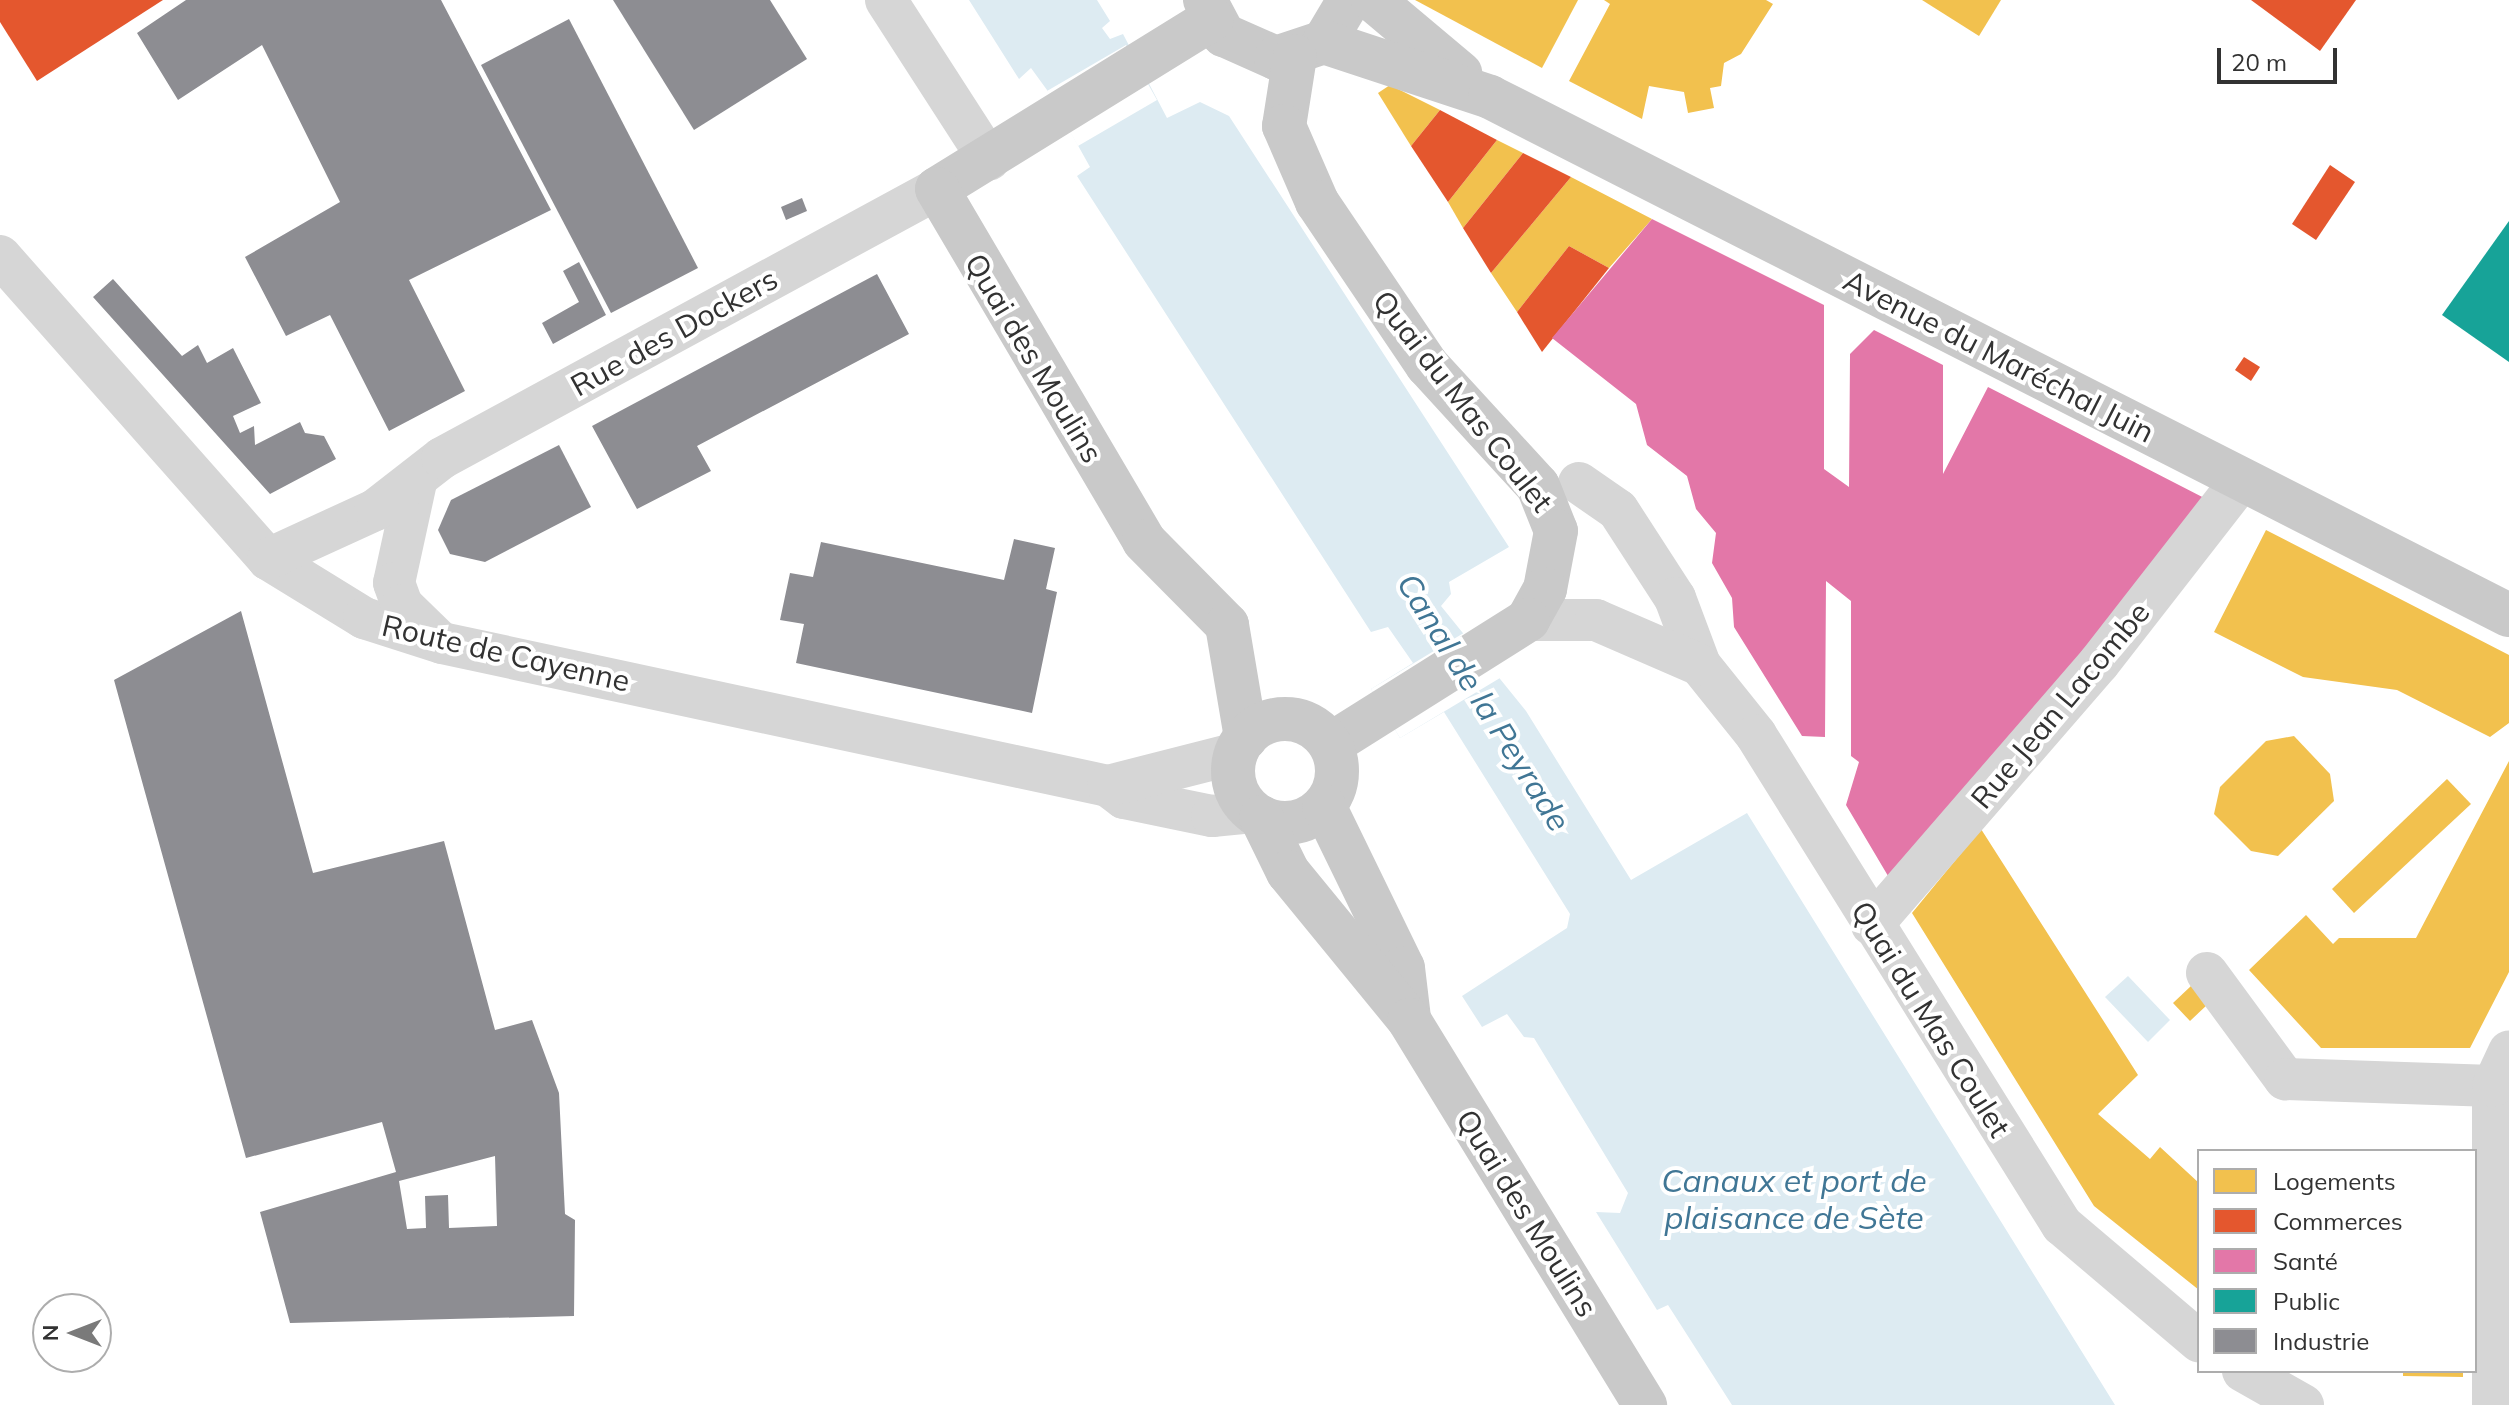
<!DOCTYPE html>
<html>
<head>
<meta charset="utf-8">
<style>
	body { margin:0 }
	#map { position:relative; width:2509px; height:1405px; overflow:hidden; background:#fff; font-family:Mulish,sans-serif }
	div>[style] { position:absolute }
	.water>* { inset:0; background:#ddebf2 }
	.pier>* { inset:0; background:#fff }
	.homes>* { inset:0; background:#f2c14e }
	.shops>* { inset:0; background:#e4572e }
	.health>* { inset:0; background:#e377a8 }
	.public>* { inset:0; background:#17a398 }
	.industry>* { inset:0; background:#8d8d92 }
	.minor>* { height:42px; margin:-21px; padding:0 21px; transform-origin:21px; border-radius:21px; background:#d6d6d6 }
	.major>* { height:44px; margin:-22px; padding:0 22px; transform-origin:22px; border-radius:22px; background:#c9c9c9 }
	.major>.ring { margin:-22px; padding:0; box-sizing:content-box; background:none; border:44px solid #c9c9c9; border-radius:50% }
	span { translate:-50% -50%; white-space:nowrap; text-align:center; line-height:1.15; -webkit-text-stroke:8px #fff; paint-order:stroke }
	.street-label { font-size:30px; color:#323232 }
	.water-label { font-size:32px; color:#407695; font-style:italic }
	.legend { position:absolute; left:2197px; top:1149px; width:280px; height:224px; box-sizing:border-box; background:#fff; border:2px solid #adadad; margin:0; padding:10px 14px; list-style:none; font-size:24px; color:#323232 }
	.legend li { display:flex; align-items:center; gap:16px; height:40px }
	.legend b { width:40px; border:2px solid #adadad }
	.north { position:absolute; left:32px; top:1293px; width:80px; height:80px; box-sizing:border-box; background:#fff; border:2px solid #adadad; border-radius:50%; rotate:270deg; font-size:22px; font-weight:700; line-height:32px; text-align:center; color:#323232 }
	.north::after { content:''; display:block; margin:auto; width:28px; height:36px; background:#7a7a7a; clip-path:polygon(50% 0,100% 100%,50% 72%,0 100%) }
	.scale { position:absolute; left:2217px; top:48px; width:120px; height:36px; box-sizing:border-box; border:4px solid #323232; border-top:0; padding-left:10px; font-size:24px; line-height:28px; white-space:nowrap; color:#323232; -webkit-text-stroke:6px #fff; paint-order:stroke }
</style>
</head>
<body>
<div id="map">
	<div class="water">
		<i style="clip-path:polygon(969px 0,1097px 0,1110px 21px,1102px 28px,1110px 39px,1123px 34px,1167px 118px,1200px 102px,1229px 116px,1509px 547px,1449px 582px,1451px 594px,1441px 606px,1526px 711px,1631px 880px,1747px 813px,2115px 1405px,1732px 1405px,1668px 1305px,1657px 1310px,1596px 1212px,1620px 1213px,1628px 1193px,1534px 1038px,1524px 1037px,1507px 1014px,1482px 1027px,1462px 996px,1567px 928px,1570px 914px,1444px 712px,1400px 738px,1371px 689px,1413px 663px,1388px 627px,1371px 632px,1077px 176px,1090px 167px,1047px 90px,1031px 68px,1019px 79px)"></i>
		<i style="clip-path:polygon(2128px 976px,2170px 1020px,2148px 1042px,2105px 997px)"></i>
	</div>
	<div class="pier">
		<i style="clip-path:polygon(1126px 45px,1157px 100px,1078px 146px,1047px 91px)"></i>
		<i style="clip-path:polygon(1467px 631px,1505px 675px,1400px 738px,1371px 689px)"></i>
	</div>
	<div class="homes">
		<i style="clip-path:polygon(1415px 0,1578px 0,1542px 68px)"></i>
		<i style="clip-path:polygon(1604px 0,1766px 0,1773px 4px,1741px 54px,1724px 63px,1721px 86px,1710px 88px,1714px 108px,1688px 113px,1684px 92px,1649px 86px,1642px 119px,1569px 81px,1610px 4px)"></i>
		<i style="clip-path:polygon(1922px 0,2001px 0,1979px 36px)"></i>
		<i style="clip-path:polygon(1390px 85px,1440px 110px,1411px 146px,1378px 93px)"></i>
		<i style="clip-path:polygon(1497px 140px,1523px 153px,1463px 228px,1448px 202px)"></i>
		<i style="clip-path:polygon(1571px 177px,1652px 219px,1609px 268px,1569px 246px,1517px 312px,1491px 273px)"></i>
		<i style="clip-path:polygon(2266px 530px,2509px 655px,2509px 723px,2490px 737px,2397px 690px,2303px 677px,2214px 632px)"></i>
		<i style="clip-path:polygon(2294px 736px,2330px 774px,2334px 801px,2278px 856px,2251px 851px,2214px 814px,2220px 787px,2266px 741px)"></i>
		<i style="clip-path:polygon(2509px 761px,2509px 972px,2470px 1048px,2321px 1048px,2249px 970px,2306px 915px,2333px 944px,2339px 938px,2416px 938px)"></i>
		<i style="clip-path:polygon(2447px 779px,2471px 804px,2354px 913px,2332px 889px)"></i>
		<i style="clip-path:polygon(1981px 829px,2138px 1075px,2098px 1114px,2150px 1159px,2160px 1147px,2199px 1183px,2199px 1290px,2094px 1206px,1912px 913px)"></i>
		<i style="clip-path:polygon(2191px 986px,2208px 1004px,2190px 1021px,2173px 1003px)"></i>
		<i style="clip-path:polygon(2403px 1371px,2463px 1371px,2463px 1377px,2403px 1376px)"></i>
	</div>
	<div class="shops">
		<i style="clip-path:polygon(0 0,163px 0,37px 81px,0 22px)"></i>
		<i style="clip-path:polygon(2251px 0,2356px 0,2320px 51px)"></i>
		<i style="clip-path:polygon(1440px 110px,1497px 140px,1448px 202px,1411px 146px)"></i>
		<i style="clip-path:polygon(1523px 153px,1571px 177px,1491px 273px,1463px 228px)"></i>
		<i style="clip-path:polygon(2330px 165px,2355px 182px,2316px 240px,2292px 224px)"></i>
		<i style="clip-path:polygon(1569px 246px,1609px 268px,1542px 352px,1517px 312px)"></i>
		<i style="clip-path:polygon(2244px 357px,2260px 367px,2251px 381px,2235px 370px)"></i>
	</div>
	<div class="health">
		<i style="clip-path:polygon(1652px 219px,1824px 305px,1824px 469px,1849px 487px,1850px 354px,1874px 330px,1943px 365px,1943px 474px,1988px 387px,2212px 502px,1894px 886px,1846px 805px,1859px 762px,1851px 756px,1851px 601px,1826px 581px,1825px 737px,1802px 736px,1734px 627px,1732px 598px,1712px 563px,1716px 533px,1696px 509px,1687px 476px,1647px 445px,1636px 404px,1552px 338px)"></i>
	</div>
	<div class="public">
		<i style="clip-path:polygon(2509px 221px,2509px 362px,2442px 315px)"></i>
	</div>
	<div class="industry">
		<i style="clip-path:polygon(186px 0,441px 0,551px 210px,409px 280px,465px 391px,389px 431px,330px 315px,286px 336px,245px 257px,340px 202px,262px 45px,178px 100px,137px 33px)"></i>
		<i style="clip-path:polygon(613px 0,770px 0,807px 59px,694px 130px)"></i>
		<i style="clip-path:polygon(569px 19px,698px 268px,611px 313px,481px 65px)"></i>
		<i style="clip-path:polygon(802px 198px,807px 211px,786px 220px,781px 207px)"></i>
		<i style="clip-path:polygon(579px 262px,606px 315px,553px 344px,542px 323px,579px 302px,563px 271px)"></i>
		<i style="clip-path:polygon(877px 274px,909px 334px,697px 446px,711px 471px,637px 509px,592px 426px)"></i>
		<i style="clip-path:polygon(113px 279px,182px 356px,198px 345px,207px 363px,233px 348px,261px 403px,233px 416px,240px 433px,254px 426px,255px 445px,300px 422px,305px 433px,324px 436px,336px 459px,270px 494px,93px 297px)"></i>
		<i style="clip-path:polygon(559px 445px,591px 507px,485px 562px,450px 554px,438px 530px,451px 500px)"></i>
		<i style="clip-path:polygon(1014px 539px,1055px 548px,1046px 589px,1057px 592px,1032px 713px,796px 663px,804px 624px,780px 620px,790px 573px,813px 577px,821px 542px,1004px 580px)"></i>
		<i style="clip-path:polygon(evenodd,241px 611px,313px 873px,444px 841px,495px 1030px,532px 1020px,559px 1093px,565px 1214px,575px 1220px,574px 1316px,290px 1323px,260px 1212px,396px 1172px,382px 1122px,246px 1158px,114px 680px,241px 611px,495px 1156px,497px 1226px,449px 1228px,448px 1195px,425px 1196px,426px 1228px,407px 1229px,399px 1181px,495px 1156px)"></i>
	</div>
	<div class="minor">
		<i style="left:886px;top:0;width:190px;rotate:57.2deg"></i>
		<i style="left:0;top:256px;width:405px;rotate:48.5deg"></i>
		<i style="left:268px;top:559px;width:113px;rotate:31.6deg"></i>
		<i style="left:364px;top:618px;width:82px;rotate:17.8deg"></i>
		<i style="left:442px;top:643px;width:681px;rotate:12.12deg"></i>
		<i style="left:1108px;top:786px;width:20px;rotate:37deg"></i>
		<i style="left:1124px;top:798px;width:90px;rotate:11.6deg"></i>
		<i style="left:1212px;top:816px;width:41px;rotate:-5.6deg"></i>
		<i style="left:416px;top:482px;width:103px;rotate:102.3deg"></i>
		<i style="left:394px;top:583px;width:23px;rotate:70deg"></i>
		<i style="left:402px;top:605px;width:52px;rotate:44.2deg"></i>
		<i style="left:1579px;top:483px;width:47px;rotate:34.7deg"></i>
		<i style="left:1618px;top:510px;width:105px;rotate:57.1deg"></i>
		<i style="left:1675px;top:598px;width:72px;rotate:69.5deg"></i>
		<i style="left:1700px;top:665px;width:90px;rotate:51.3deg"></i>
		<i style="left:1756px;top:735px;width:578px;rotate:58.02deg"></i>
		<i style="left:2062px;top:1225px;width:180px;rotate:40.3deg"></i>
		<i style="left:268px;top:559px;width:118px;rotate:-24.6deg"></i>
		<i style="left:375px;top:510px;width:85px;rotate:-37.8deg"></i>
		<i style="left:442px;top:458px;width:563px;rotate:-28.52deg"></i>
		<i style="left:1528px;top:620px;width:68px"></i>
		<i style="left:1596px;top:620px;width:113px;rotate:23.4deg"></i>
		<i style="left:1108px;top:786px;width:133px;rotate:-14.3deg"></i>
		<i style="left:1872px;top:925px;width:347px;rotate:-49.1deg"></i>
		<i style="left:2099px;top:663px;width:233px;rotate:-52.1deg"></i>
		<i style="left:2207px;top:973px;width:132px;rotate:53.7deg"></i>
		<i style="left:2285px;top:1079px;width:208px;rotate:1.9deg"></i>
		<i style="left:2493px;top:1086px;width:24px;rotate:48deg"></i>
		<i style="left:2243px;top:1371px;width:69px;rotate:29.5deg"></i>
		<i style="left:2493px;top:1405px;width:319px;rotate:-90deg"></i>
		<i style="left:2493px;top:1086px;width:38px;rotate:-65deg"></i>
	</div>
	<div class="major">
		<i style="left:1205px;top:0;width:40px;rotate:62deg"></i>
		<i style="left:1224px;top:35px;width:57px;rotate:23.9deg"></i>
		<i style="left:1276px;top:58px;width:51px;rotate:-18.4deg"></i>
		<i style="left:1324px;top:42px;width:49px;rotate:-59.2deg"></i>
		<i style="left:1373px;top:0;width:114px;rotate:40deg"></i>
		<i style="left:1212px;top:19px;width:323px;rotate:148.3deg"></i>
		<i style="left:937px;top:189px;width:408px;rotate:59.5deg"></i>
		<i style="left:1144px;top:541px;width:118px;rotate:45.3deg"></i>
		<i style="left:1227px;top:625px;width:114px;rotate:80.4deg"></i>
		<i style="left:1324px;top:42px;width:175px;rotate:18.3deg"></i>
		<i style="left:1490px;top:97px;width:1143px;rotate:26.95deg"></i>
		<i style="left:1295px;top:56px;width:71px;rotate:98.9deg"></i>
		<i style="left:1284px;top:126px;width:83px;rotate:66.5deg"></i>
		<i style="left:1317px;top:202px;width:197px;rotate:56deg"></i>
		<i style="left:1427px;top:365px;width:164px;rotate:47.5deg"></i>
		<i style="left:1538px;top:486px;width:48px;rotate:68.2deg"></i>
		<i style="left:1556px;top:531px;width:59px;rotate:100.7deg"></i>
		<i style="left:1545px;top:589px;width:35px;rotate:119deg"></i>
		<i style="left:1528px;top:620px;width:233px;rotate:147.8deg"></i>
		<i class="ring" style="left:1233px;top:719px;width:60px;height:60px"></i>
		<i style="left:1324px;top:806px;width:180px;rotate:64deg"></i>
		<i style="left:1403px;top:968px;width:50px;rotate:83.2deg"></i>
		<i style="left:1261px;top:817px;width:61px;rotate:63.9deg"></i>
		<i style="left:1288px;top:872px;width:191px;rotate:50.7deg"></i>
		<i style="left:1409px;top:1020px;width:452px;rotate:58.5deg"></i>
	</div>
	<div class="street-label">
		<span style="left:674px;top:332px;rotate:-29deg">Rue des Dockers</span>
		<span style="left:1999px;top:356px;rotate:27deg">Avenue du Maréchal Juin</span>
		<span style="left:1034px;top:358px;rotate:59deg">Quai des Moulins</span>
		<span style="left:1463px;top:401px;rotate:52deg">Quai du Mas Coulet</span>
		<span style="left:506px;top:653px;rotate:13deg">Route de Cayenne</span>
		<span style="left:2060px;top:705px;rotate:-50deg">Rue Jean Lacombe</span>
		<span style="left:1931px;top:1019px;rotate:58deg">Quai du Mas Coulet</span>
		<span style="left:1527px;top:1213px;rotate:58deg">Quai des Moulins</span>
	</div>
	<div class="water-label">
		<span style="left:1484px;top:702px;rotate:58deg">Canal de la Peyrade</span>
		<span style="left:1794px;top:1199px">Canaux et port de<br>plaisance de Sète</span>
	</div>
	<ul class="legend">
	<li><b style="height:22px;background:#f2c14e"></b>Logements</li>
	<li><b style="height:22px;background:#e4572e"></b>Commerces</li>
	<li><b style="height:22px;background:#e377a8"></b>Santé</li>
	<li><b style="height:22px;background:#17a398"></b>Public</li>
	<li><b style="height:22px;background:#8d8d92"></b>Industrie</li>
	</ul>
	<div class="north">N</div>
	<div class="scale">20 m</div>
</div>
</body>
</html>
